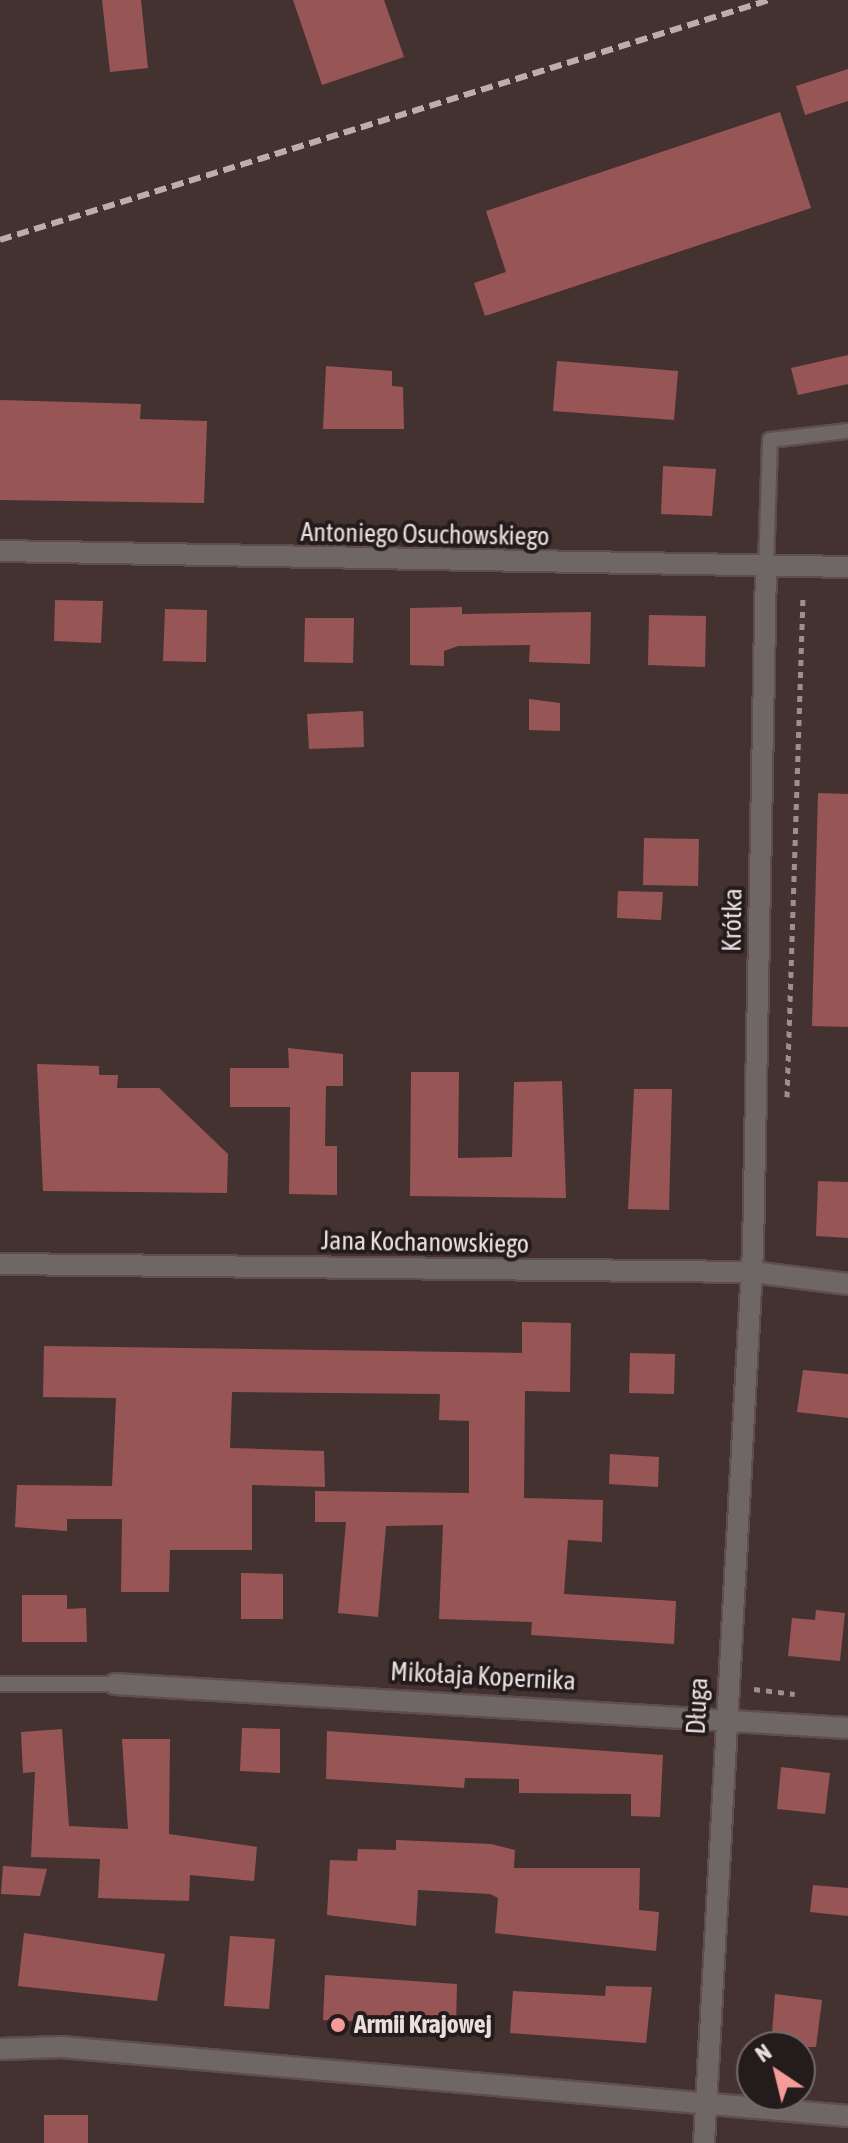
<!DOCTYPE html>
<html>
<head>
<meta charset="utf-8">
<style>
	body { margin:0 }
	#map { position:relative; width:848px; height:2143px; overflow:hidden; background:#443231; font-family:"Asap Condensed",sans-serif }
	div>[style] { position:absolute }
	.building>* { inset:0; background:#975655 }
	.path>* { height:5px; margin-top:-2.5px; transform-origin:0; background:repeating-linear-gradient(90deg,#9e8f8e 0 6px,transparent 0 12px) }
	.roads { filter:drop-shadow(2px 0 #5f4e4d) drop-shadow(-2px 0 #5f4e4d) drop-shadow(0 2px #5f4e4d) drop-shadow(0 -2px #5f4e4d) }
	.lane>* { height:14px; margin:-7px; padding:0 7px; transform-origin:7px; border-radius:7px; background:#6f6666 }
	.street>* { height:20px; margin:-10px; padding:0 10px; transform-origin:10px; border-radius:10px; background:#6f6666 }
	.rail>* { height:6px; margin-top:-3px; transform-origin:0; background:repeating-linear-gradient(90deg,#bcaeae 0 12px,transparent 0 18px) }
	.dots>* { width:22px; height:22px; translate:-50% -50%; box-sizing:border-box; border:4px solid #241c1c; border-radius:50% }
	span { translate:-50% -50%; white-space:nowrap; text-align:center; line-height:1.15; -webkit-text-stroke:8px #241c1c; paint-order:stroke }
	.street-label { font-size:26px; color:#eadede }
	.poi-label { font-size:26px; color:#eadede; font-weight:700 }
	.left { translate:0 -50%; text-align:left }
	.north { position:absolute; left:736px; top:2031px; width:80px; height:80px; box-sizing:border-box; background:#241c1c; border:2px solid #736a6a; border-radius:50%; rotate:325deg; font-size:22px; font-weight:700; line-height:32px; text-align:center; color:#eadede }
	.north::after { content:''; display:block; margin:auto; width:28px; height:36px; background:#f59b99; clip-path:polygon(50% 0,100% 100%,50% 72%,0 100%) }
</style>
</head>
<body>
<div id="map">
	<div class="building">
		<i style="clip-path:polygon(102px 0,141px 0,148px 68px,110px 72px)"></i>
		<i style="clip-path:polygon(293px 0,384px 0,404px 57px,322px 85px)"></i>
		<i style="clip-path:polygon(848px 69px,848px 101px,805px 115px,796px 86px)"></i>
		<i style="clip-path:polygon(780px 112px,811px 208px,485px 316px,474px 283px,506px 272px,486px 211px)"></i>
		<i style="clip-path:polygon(848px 355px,848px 384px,798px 395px,791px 368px)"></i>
		<i style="clip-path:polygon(557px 361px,678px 371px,674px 420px,553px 411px)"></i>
		<i style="clip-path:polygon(326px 366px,392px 371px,392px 386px,403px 387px,404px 429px,323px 429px)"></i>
		<i style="clip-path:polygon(0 400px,141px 404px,140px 419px,207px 421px,204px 503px,0 500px)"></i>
		<i style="clip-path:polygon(663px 466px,716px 469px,712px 516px,661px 514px)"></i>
		<i style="clip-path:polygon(55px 600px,103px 601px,101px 643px,54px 641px)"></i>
		<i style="clip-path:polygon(462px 607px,462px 614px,591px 612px,590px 664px,529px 662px,530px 645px,458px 646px,444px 651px,444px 666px,410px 665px,410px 608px)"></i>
		<i style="clip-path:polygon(165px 609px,207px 610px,206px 662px,163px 661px)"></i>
		<i style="clip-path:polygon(649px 615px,706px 616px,705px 667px,648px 665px)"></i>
		<i style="clip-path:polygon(305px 618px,354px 618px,353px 663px,304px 662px)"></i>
		<i style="clip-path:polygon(529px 699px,560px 703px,560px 731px,529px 730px)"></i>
		<i style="clip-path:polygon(363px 711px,364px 747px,309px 749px,307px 714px)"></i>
		<i style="clip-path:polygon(818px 793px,848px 794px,848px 1027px,812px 1026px)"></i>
		<i style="clip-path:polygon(644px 838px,699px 839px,698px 886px,643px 885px)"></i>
		<i style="clip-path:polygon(618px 891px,663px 892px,661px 920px,617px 918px)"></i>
		<i style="clip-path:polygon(288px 1048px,343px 1054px,343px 1086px,326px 1086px,325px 1146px,337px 1146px,337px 1195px,289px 1194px,290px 1107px,230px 1107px,230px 1068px,289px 1068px)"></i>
		<i style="clip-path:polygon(37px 1064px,99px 1066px,99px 1075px,118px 1075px,117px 1088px,159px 1088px,228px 1154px,227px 1193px,43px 1191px)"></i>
		<i style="clip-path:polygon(411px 1072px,459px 1072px,458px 1158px,512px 1157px,514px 1082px,562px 1081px,566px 1198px,410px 1196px)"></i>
		<i style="clip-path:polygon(634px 1089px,672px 1089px,669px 1210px,628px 1209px)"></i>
		<i style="clip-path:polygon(818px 1181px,848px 1182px,848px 1238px,816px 1236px)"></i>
		<i style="clip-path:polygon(522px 1322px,571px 1323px,570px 1392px,525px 1391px,524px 1498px,603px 1500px,602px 1542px,568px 1540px,564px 1594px,676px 1601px,674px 1644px,531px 1635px,532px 1622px,439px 1619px,443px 1525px,386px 1526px,378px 1617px,338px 1613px,346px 1522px,315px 1522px,315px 1491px,469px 1493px,469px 1421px,439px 1420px,440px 1394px,232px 1392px,230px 1448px,324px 1451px,325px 1487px,252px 1485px,252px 1550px,170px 1550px,169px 1592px,121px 1592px,122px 1519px,67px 1519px,67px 1531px,15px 1527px,17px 1485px,112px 1486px,116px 1398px,43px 1397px,44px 1346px,522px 1353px)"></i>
		<i style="clip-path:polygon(630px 1353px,675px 1354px,674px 1394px,629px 1393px)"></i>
		<i style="clip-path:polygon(803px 1370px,848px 1374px,848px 1418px,797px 1412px)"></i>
		<i style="clip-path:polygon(610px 1454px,659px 1457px,658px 1487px,609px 1484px)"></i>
		<i style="clip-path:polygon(241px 1573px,283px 1574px,283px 1619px,241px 1619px)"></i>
		<i style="clip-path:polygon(22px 1595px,67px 1595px,67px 1609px,86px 1608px,87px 1642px,22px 1642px)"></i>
		<i style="clip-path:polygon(816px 1610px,845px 1613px,840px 1661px,788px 1656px,792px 1618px,815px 1620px)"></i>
		<i style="clip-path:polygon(242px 1728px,280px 1729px,280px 1773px,240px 1771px)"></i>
		<i style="clip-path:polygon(62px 1729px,69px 1826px,128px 1829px,122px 1739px,170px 1739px,169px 1834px,257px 1847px,254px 1881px,190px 1875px,189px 1901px,98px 1898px,100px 1859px,31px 1857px,35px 1772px,23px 1773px,21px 1732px)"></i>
		<i style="clip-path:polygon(327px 1731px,663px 1755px,660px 1817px,631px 1816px,631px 1794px,519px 1793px,519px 1779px,465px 1778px,464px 1788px,326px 1779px)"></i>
		<i style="clip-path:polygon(781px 1767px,830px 1773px,825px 1814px,777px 1809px)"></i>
		<i style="clip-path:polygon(396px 1840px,491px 1844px,515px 1850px,514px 1868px,640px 1868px,639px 1910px,659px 1912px,656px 1951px,495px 1933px,498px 1898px,490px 1894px,418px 1890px,416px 1926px,327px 1915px,330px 1860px,357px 1861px,358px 1849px,396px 1850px)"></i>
		<i style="clip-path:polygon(3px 1866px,47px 1869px,40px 1896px,1px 1894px)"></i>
		<i style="clip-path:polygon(813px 1885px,848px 1888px,848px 1916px,810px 1912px)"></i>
		<i style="clip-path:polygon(24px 1933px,165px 1954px,157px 2001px,18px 1986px)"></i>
		<i style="clip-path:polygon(230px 1936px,275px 1939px,269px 2009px,224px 2006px)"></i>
		<i style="clip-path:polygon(325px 1975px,457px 1984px,456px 2025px,323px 2020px)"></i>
		<i style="clip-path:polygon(606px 1986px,652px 1987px,646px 2043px,510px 2033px,513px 1991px,605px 1996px)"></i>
		<i style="clip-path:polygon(775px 1994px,822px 2000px,816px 2047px,771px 2047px)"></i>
		<i style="clip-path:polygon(44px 2115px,88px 2115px,88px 2143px,44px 2143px)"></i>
	</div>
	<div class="path">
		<i style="left:787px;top:1097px;width:502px;rotate:-88.17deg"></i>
		<i style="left:754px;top:1689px;width:41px;rotate:7deg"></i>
	</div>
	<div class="roads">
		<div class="lane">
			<i style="left:766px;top:569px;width:129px;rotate:-88.2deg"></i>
			<i style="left:770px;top:440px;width:79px;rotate:-6.6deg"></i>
			<i style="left:0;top:1684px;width:115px"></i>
		</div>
		<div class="street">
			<i style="left:0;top:551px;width:848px;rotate:1.08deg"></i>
			<i style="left:0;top:1264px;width:752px;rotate:0.61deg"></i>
			<i style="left:752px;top:1272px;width:97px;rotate:7.1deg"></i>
			<i style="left:115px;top:1684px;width:734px;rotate:3.44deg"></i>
			<i style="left:0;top:2049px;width:61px;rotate:-1.9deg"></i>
			<i style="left:61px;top:2047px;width:790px;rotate:5.01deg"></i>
			<i style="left:704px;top:2143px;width:894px;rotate:-86.86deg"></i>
			<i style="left:753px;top:1250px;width:681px;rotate:-88.91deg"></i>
		</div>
	</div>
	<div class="rail">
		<i style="left:0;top:240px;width:806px;rotate:-17.33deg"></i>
	</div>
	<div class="dots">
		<i style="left:338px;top:2025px;background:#f59b99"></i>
	</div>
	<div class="street-label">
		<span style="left:425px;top:535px;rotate:1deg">Antoniego Osuchowskiego</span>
		<span style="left:733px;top:920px;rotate:-89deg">Krótka</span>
		<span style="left:425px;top:1243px;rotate:1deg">Jana Kochanowskiego</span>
		<span style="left:483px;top:1677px;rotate:3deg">Mikołaja Kopernika</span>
		<span style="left:698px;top:1706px;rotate:-87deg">Długa</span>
	</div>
	<div class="poi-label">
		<span class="left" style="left:354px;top:2025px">Armii Krajowej</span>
	</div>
	<div class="north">N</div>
</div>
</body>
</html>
